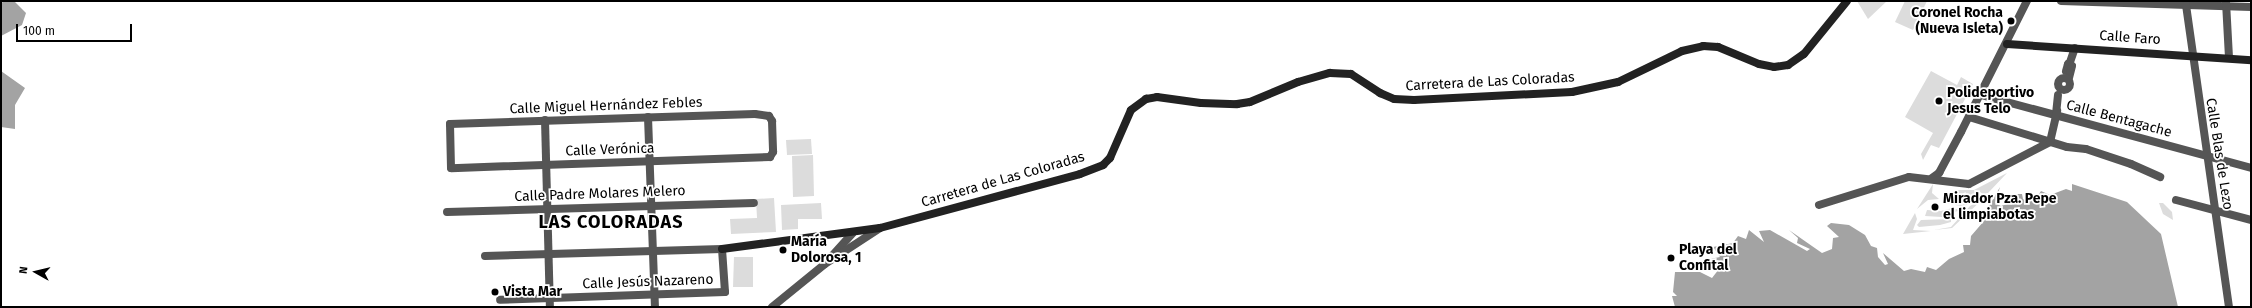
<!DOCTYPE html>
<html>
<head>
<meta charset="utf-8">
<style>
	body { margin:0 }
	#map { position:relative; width:2252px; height:308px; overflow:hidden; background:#fff; font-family:"Fira Sans",sans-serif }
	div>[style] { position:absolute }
	.green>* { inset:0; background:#dcdcdc }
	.water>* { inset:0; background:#a3a3a3 }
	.street>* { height:8px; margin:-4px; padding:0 4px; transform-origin:4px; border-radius:4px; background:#555 }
	.street>.ring { margin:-4px; padding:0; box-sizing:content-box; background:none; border:8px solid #555; border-radius:50% }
	.secondary>* { height:8px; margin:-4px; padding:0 4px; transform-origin:4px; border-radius:4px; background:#222 }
	.dots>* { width:11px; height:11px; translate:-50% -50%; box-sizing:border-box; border:2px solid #fff; border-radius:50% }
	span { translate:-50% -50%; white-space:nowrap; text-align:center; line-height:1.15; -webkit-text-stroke:3.5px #fff; paint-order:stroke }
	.poi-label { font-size:14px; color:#000; font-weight:700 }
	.right { translate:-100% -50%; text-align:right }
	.left { translate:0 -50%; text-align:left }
	.street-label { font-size:14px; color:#000 }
	.district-label { font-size:18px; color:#000; font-weight:700; letter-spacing:1px }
	.frame { position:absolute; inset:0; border:2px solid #000; pointer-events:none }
	.north { position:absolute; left:16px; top:252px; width:40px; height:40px; -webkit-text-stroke:3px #fff; paint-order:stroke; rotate:278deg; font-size:11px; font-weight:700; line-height:16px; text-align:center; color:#000 }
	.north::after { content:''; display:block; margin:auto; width:14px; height:18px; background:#000; clip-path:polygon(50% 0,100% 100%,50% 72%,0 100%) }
	.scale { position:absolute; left:16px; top:24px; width:116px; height:18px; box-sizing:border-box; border:2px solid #000; border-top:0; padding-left:5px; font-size:12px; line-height:14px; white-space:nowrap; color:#000; -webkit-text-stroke:3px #fff; paint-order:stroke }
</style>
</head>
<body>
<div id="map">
	<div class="green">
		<i style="clip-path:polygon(1857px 1px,1887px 1px,1868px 19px)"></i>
		<i style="clip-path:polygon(1905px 1px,1927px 1px,1913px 30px,1895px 22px)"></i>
		<i style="clip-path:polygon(1931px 71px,1957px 85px,1961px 77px,1973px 84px,1939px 148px,1931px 145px,1923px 160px,1921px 154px,1933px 133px,1905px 117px)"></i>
		<i style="clip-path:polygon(811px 139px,812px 154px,787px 155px,786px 140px)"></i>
		<i style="clip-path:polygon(813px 155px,814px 196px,793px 197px,792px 156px)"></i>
		<i style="clip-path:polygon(2007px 173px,1988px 193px,1983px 194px,1980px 192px,1969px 198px,1967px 205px,1961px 206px,1944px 203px,1944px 199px,1956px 197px,1957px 190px,1974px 190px)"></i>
		<i style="clip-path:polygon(1933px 184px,1932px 193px,1939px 199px,1928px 200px,1917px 209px)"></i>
		<i style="clip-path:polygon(774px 198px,776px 232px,731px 234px,730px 219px,757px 218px,756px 199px)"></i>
		<i style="clip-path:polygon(1984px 198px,1952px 228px,1934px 230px,1951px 227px,1970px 206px)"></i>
		<i style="clip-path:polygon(821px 203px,822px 219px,798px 219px,798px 229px,782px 230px,781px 205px)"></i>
		<i style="clip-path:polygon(2159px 203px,2163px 203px,2172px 212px,2173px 220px,2163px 214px)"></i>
		<i style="clip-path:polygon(1952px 208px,1960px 210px,1942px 217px,1925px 216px,1927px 210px,1941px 211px)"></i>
		<i style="clip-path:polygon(1915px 213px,1917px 219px,1913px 230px,1931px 231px,1903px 234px)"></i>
		<i style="clip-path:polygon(1951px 219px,1951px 222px,1940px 225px,1919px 227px,1917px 225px,1921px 220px)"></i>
		<i style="clip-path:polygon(734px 257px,753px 257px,753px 287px,733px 287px)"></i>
	</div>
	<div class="water">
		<i style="clip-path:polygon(3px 1px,14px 1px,26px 13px,22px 25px,1px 36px,1px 5px)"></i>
		<i style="clip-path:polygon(1px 71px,25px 88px,15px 105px,15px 129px,1px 127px)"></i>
		<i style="clip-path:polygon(2072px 184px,2127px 202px,2161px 234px,2178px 307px,1675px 307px,1672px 296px,1677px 296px,1673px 292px,1675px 272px,1700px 272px,1712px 278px,1719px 269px,1710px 259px,1720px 257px,1713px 247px,1733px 243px,1738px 236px,1746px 239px,1749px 230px,1764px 242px,1759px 231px,1770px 230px,1807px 251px,1810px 249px,1797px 243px,1798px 238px,1789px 230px,1822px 253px,1832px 249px,1833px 238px,1839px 237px,1827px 226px,1831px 223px,1849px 225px,1865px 235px,1871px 246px,1877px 248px,1878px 257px,1885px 265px,1888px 264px,1883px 253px,1904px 271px,1911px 269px,1925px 272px,1927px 267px,1936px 270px,1949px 259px,1964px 252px,1963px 245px,1970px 245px,1971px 236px,1984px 221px,1984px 215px,2000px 187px,1995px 203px,2001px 206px,2007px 204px,2012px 194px,2022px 194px,2023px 199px,2026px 201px,2028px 197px,2029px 200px,2034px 199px,2032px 193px,2037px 197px,2041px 191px,2050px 195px,2066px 189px,2072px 191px)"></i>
	</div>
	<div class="street">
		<i style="left:2061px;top:1px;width:190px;rotate:1.8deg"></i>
		<i style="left:2226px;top:2px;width:56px;rotate:86.9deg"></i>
		<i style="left:2186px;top:5px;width:305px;rotate:81.9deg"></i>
		<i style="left:2068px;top:68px;width:21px;rotate:-71deg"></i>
		<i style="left:2066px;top:71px;width:7px;rotate:-74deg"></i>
		<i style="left:2068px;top:64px;width:4px;rotate:27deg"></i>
		<i style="left:2072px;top:66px;width:12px;rotate:104deg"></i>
		<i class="ring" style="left:2058px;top:78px;width:4px;height:4px"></i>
		<i style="left:1981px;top:95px;width:280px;rotate:15.1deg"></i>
		<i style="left:755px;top:114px;width:14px;rotate:8deg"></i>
		<i style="left:769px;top:116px;width:6px;rotate:59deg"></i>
		<i style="left:772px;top:121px;width:31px;rotate:88deg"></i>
		<i style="left:773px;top:152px;width:6px;rotate:121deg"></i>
		<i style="left:770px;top:157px;width:319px;rotate:178deg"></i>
		<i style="left:451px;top:168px;width:44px;rotate:-91.3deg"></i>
		<i style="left:450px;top:124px;width:305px;rotate:-1.9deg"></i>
		<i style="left:2056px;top:114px;width:19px;rotate:-84deg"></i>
		<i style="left:648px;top:117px;width:190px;rotate:87.9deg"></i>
		<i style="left:1969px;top:117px;width:102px;rotate:17deg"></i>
		<i style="left:2067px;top:147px;width:19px;rotate:6deg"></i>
		<i style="left:2086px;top:149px;width:47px;rotate:18.4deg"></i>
		<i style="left:2131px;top:164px;width:32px;rotate:24deg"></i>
		<i style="left:545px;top:120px;width:187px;rotate:88.5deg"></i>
		<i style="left:1932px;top:178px;width:9px;rotate:-36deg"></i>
		<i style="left:1939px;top:173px;width:47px;rotate:-61.8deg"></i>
		<i style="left:1961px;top:132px;width:147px;rotate:-63.3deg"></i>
		<i style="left:2176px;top:200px;width:78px;rotate:14.9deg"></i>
		<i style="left:1819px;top:205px;width:94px;rotate:-17.3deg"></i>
		<i style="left:1909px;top:177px;width:60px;rotate:6.7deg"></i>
		<i style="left:1969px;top:184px;width:91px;rotate:-27.4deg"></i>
		<i style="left:2050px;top:142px;width:32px;rotate:-77deg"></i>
		<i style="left:447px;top:212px;width:307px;rotate:-1.7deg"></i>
		<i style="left:485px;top:256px;width:237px;rotate:-1.7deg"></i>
		<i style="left:722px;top:249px;width:43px;rotate:86deg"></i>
		<i style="left:725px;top:292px;width:225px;rotate:178deg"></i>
		<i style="left:832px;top:256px;width:31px;rotate:-48deg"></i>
		<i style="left:772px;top:307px;width:68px;rotate:-39.1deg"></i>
		<i style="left:825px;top:264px;width:66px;rotate:-33.2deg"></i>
	</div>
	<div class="secondary">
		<i style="left:2007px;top:44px;width:245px;rotate:3.8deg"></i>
		<i style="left:722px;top:249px;width:159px;rotate:-7.6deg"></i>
		<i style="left:880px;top:228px;width:207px;rotate:-15.1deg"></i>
		<i style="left:1080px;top:174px;width:25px;rotate:-21deg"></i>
		<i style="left:1103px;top:165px;width:10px;rotate:-45deg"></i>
		<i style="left:1110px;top:158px;width:52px;rotate:-66.4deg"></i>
		<i style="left:1131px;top:110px;width:19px;rotate:-36deg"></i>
		<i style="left:1146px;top:99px;width:11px;rotate:-10deg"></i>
		<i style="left:1157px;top:97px;width:44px;rotate:7.8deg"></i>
		<i style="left:1201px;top:103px;width:36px;rotate:2deg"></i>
		<i style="left:1237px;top:104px;width:13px;rotate:-9deg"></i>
		<i style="left:1250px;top:102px;width:52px;rotate:-22.6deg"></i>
		<i style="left:1298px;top:82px;width:33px;rotate:-16deg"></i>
		<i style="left:1330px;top:73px;width:21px;rotate:3deg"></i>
		<i style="left:1351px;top:74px;width:35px;rotate:33deg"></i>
		<i style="left:1380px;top:93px;width:15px;rotate:23deg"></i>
		<i style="left:1394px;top:99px;width:20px;rotate:3deg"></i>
		<i style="left:1414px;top:100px;width:158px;rotate:-2.9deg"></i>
		<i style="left:1572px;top:92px;width:47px;rotate:-12.3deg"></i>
		<i style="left:1618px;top:82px;width:71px;rotate:-25.8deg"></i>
		<i style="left:1682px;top:51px;width:22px;rotate:-13deg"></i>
		<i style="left:1703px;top:46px;width:15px;rotate:4deg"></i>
		<i style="left:1718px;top:47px;width:44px;rotate:22.5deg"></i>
		<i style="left:1759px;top:64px;width:15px;rotate:11deg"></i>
		<i style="left:1774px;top:67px;width:14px;rotate:-8deg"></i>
		<i style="left:1788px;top:65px;width:19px;rotate:-35deg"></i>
		<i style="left:1804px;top:54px;width:68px;rotate:-50.9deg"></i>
	</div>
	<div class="dots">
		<i style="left:2011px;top:21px;background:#000"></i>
		<i style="left:1939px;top:101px;background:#000"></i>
		<i style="left:1935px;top:207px;background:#000"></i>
		<i style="left:783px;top:250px;background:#000"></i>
		<i style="left:1671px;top:258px;background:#000"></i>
		<i style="left:495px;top:292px;background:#000"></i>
	</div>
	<div class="poi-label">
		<span class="right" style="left:2003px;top:21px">Coronel Rocha<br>(Nueva Isleta)</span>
		<span class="left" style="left:1947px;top:101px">Polideportivo<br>Jesus Telo</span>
		<span class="left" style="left:1943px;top:207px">Mirador Pza. Pepe<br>el limpiabotas</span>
		<span class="left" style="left:791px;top:250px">María<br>Dolorosa, 1</span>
		<span class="left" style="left:1679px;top:258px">Playa del<br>Confital</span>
		<span class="left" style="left:503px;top:292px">Vista Mar</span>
	</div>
	<div class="street-label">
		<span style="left:2130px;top:38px;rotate:4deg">Calle Faro</span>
		<span style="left:1490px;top:82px;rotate:-3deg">Carretera de Las Coloradas</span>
		<span style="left:606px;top:106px;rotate:-2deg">Calle Miguel Hernández Febles</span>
		<span style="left:2119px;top:119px;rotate:15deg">Calle Bentagache</span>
		<span style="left:610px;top:150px;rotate:-2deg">Calle Verónica</span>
		<span style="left:2219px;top:154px;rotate:81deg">Calle Blas de Lezo</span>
		<span style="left:1003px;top:180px;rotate:-16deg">Carretera de Las Coloradas</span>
		<span style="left:600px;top:194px;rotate:-2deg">Calle Padre Molares Melero</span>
		<span style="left:648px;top:282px;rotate:-2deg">Calle Jesús Nazareno</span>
	</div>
	<div class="district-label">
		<span style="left:611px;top:222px">LAS COLORADAS</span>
	</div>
	<div class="frame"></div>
	<div class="north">N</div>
	<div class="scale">100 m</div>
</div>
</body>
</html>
